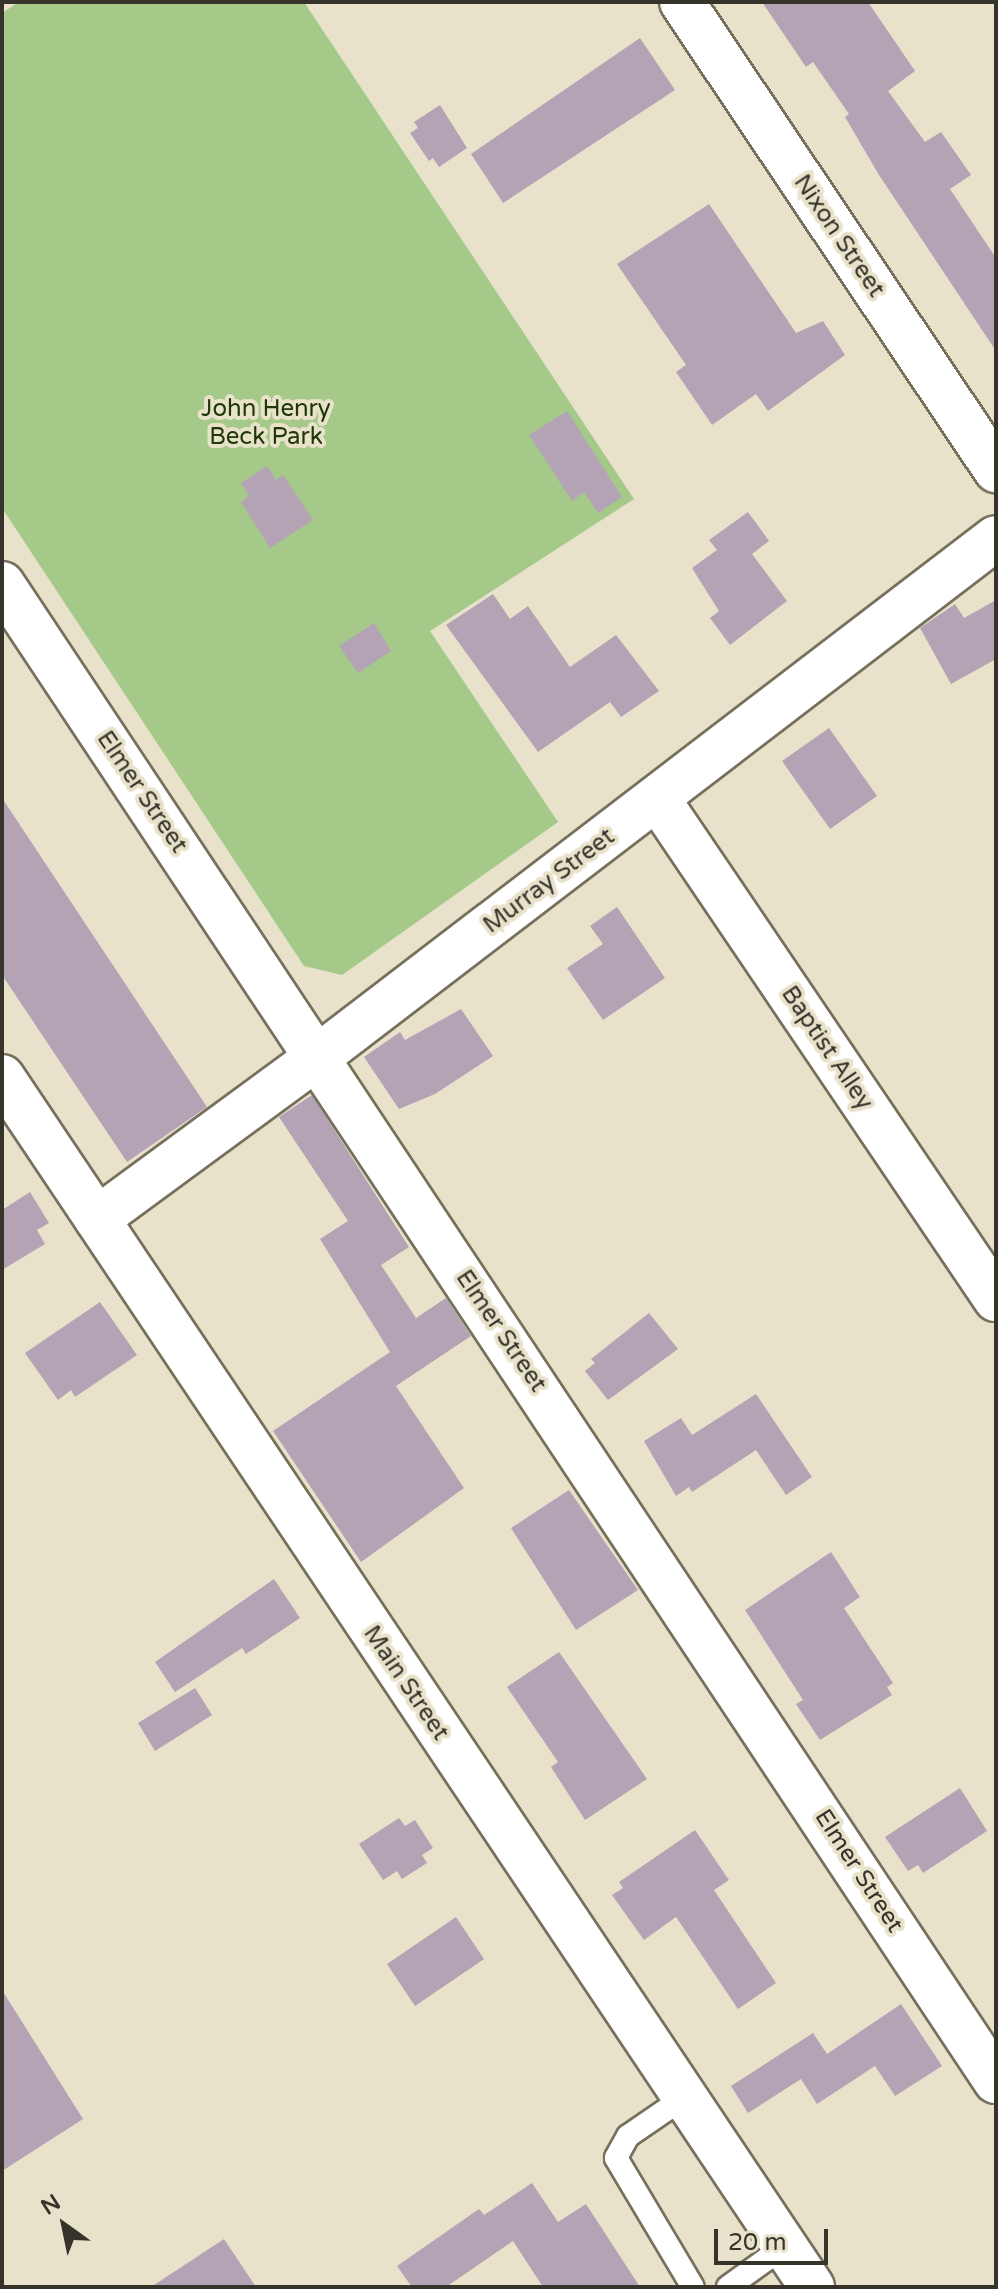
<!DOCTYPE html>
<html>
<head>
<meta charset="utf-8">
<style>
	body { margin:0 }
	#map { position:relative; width:998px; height:2289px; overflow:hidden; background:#e9e2cb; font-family:"Varela Round",sans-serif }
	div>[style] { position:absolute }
	.green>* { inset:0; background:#a4c988 }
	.building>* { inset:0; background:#b3a3b5 }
	.roads { filter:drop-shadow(2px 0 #76705c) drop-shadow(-2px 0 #76705c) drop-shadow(0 2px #76705c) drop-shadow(0 -2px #76705c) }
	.service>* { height:22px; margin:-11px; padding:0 11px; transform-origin:11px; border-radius:11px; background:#fff }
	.minor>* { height:44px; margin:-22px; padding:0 22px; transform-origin:22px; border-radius:22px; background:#fff }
	.tertiary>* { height:44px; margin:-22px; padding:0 22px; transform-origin:22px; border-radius:22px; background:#fff }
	span { translate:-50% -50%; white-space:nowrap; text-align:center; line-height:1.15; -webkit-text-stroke:8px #e9e2cb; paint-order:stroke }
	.street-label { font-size:24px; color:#35332a }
	.park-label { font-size:24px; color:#203707 }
	.frame { position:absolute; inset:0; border:4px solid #35332a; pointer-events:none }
	.north { position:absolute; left:24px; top:2185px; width:80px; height:80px; -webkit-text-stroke:6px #e9e2cb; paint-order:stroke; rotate:327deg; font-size:22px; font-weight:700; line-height:32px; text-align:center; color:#35332a }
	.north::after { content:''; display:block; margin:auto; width:28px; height:36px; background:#35332a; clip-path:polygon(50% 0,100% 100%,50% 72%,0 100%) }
	.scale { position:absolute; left:714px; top:2229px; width:114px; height:36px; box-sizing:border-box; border:4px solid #35332a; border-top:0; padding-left:10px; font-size:24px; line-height:28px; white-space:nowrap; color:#35332a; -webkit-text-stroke:6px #e9e2cb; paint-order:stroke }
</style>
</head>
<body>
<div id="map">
	<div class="green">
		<i style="clip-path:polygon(19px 2px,304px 2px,634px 499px,430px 631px,558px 822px,342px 975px,304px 966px,2px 508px,2px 13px)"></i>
	</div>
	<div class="building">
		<i style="clip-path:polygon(762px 2px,868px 2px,915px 71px,888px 91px,925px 142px,941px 132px,971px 175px,950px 189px,996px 258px,996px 351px,879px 175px,845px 117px,849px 114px,813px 62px,806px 67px)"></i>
		<i style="clip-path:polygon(640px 38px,675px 90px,503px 203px,471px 154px)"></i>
		<i style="clip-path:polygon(440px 105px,467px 148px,439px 167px,433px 158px,429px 161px,410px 133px,418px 128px,414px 122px)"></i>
		<i style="clip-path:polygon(709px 204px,796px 333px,823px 321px,845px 355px,768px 411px,756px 394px,712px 425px,676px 372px,686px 365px,617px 264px)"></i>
		<i style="clip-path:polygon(567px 411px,622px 497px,598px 513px,584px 492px,572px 501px,529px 435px)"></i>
		<i style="clip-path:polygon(267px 466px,276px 480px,283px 475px,313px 520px,270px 548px,241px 502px,249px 496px,241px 483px)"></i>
		<i style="clip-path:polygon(748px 512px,769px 541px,752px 554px,787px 601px,730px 645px,710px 618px,719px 611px,692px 568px,717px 550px,709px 540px)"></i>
		<i style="clip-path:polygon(493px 594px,510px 619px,528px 606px,570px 667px,616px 635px,659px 691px,621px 717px,610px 702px,538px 752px,446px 625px)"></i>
		<i style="clip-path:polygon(996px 600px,996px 659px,951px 684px,920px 628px,955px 604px,964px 618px)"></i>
		<i style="clip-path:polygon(374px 623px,391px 651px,358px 673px,339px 646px)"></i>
		<i style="clip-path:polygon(829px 728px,877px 796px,830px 829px,782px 761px)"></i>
		<i style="clip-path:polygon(2px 798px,207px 1107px,127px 1162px,2px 975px)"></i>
		<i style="clip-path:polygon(617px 907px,665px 978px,603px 1020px,567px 968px,603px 944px,590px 926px)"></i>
		<i style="clip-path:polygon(461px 1009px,493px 1056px,435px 1094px,399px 1109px,364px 1057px,400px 1032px,405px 1040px)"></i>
		<i style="clip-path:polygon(312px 1095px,409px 1247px,381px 1265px,416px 1318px,446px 1298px,471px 1336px,396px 1386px,464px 1488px,361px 1562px,273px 1431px,390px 1352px,320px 1239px,348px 1221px,279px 1117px)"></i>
		<i style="clip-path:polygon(30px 1192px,49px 1223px,37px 1230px,45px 1244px,2px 1270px,2px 1210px)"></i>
		<i style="clip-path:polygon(100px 1302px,137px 1355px,75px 1397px,71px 1390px,58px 1400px,25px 1353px)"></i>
		<i style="clip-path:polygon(649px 1313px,678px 1349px,608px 1400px,585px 1371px,595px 1363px,591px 1359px)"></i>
		<i style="clip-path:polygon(756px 1394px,812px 1477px,786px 1495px,756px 1450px,692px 1492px,689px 1487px,676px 1496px,644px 1441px,681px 1418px,692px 1435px)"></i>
		<i style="clip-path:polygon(569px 1490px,638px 1590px,576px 1630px,511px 1528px)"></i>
		<i style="clip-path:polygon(831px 1552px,860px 1597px,844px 1608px,893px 1683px,887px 1687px,892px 1695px,820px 1740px,796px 1704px,803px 1700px,745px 1610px)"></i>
		<i style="clip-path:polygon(274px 1579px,300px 1618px,246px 1654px,242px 1648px,175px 1692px,155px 1662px)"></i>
		<i style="clip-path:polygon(559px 1652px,647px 1779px,585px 1820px,551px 1767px,558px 1762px,507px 1687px)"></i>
		<i style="clip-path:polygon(195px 1688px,212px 1715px,155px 1751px,138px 1723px)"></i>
		<i style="clip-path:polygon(960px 1788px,987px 1831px,923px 1873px,918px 1865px,908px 1871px,885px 1837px)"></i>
		<i style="clip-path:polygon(399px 1818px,405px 1826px,415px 1820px,433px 1848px,422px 1855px,427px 1863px,402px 1879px,397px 1871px,383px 1880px,359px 1844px)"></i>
		<i style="clip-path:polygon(695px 1830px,729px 1880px,714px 1890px,776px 1983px,738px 2009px,676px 1917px,644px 1940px,612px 1895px,623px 1888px,619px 1882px)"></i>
		<i style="clip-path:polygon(456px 1917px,484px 1959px,415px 2006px,387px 1964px)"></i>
		<i style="clip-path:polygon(2px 1990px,83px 2119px,2px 2171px)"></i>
		<i style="clip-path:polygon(901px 2004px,942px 2066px,895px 2096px,875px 2066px,817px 2104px,801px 2079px,748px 2113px,731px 2086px,813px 2033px,827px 2054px)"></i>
		<i style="clip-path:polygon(532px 2183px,558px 2222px,586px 2204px,640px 2287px,543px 2287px,513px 2241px,446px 2287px,412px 2287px,397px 2266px,479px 2209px,484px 2215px)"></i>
		<i style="clip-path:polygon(224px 2239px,256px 2287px,151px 2287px)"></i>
	</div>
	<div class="roads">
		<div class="service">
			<i style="left:685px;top:2097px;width:69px;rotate:145.6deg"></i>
			<i style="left:628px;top:2136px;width:25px;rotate:119deg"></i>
			<i style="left:616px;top:2158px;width:150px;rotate:59.2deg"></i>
			<i style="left:728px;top:2287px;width:70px;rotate:-35.7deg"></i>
		</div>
		<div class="minor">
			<i style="left:682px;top:2px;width:564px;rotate:56.14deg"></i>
			<i style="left:2px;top:584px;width:1797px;rotate:56.42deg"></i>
			<i style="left:657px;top:798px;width:605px;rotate:55.92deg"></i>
			<i style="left:97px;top:1219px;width:275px;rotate:-36.3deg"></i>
			<i style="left:319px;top:1056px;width:852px;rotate:-37.42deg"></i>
		</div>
		<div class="tertiary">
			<i style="left:2px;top:1077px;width:1456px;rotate:56.2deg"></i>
		</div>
	</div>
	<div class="street-label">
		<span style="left:839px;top:236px;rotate:56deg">Nixon Street</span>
		<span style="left:142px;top:792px;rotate:56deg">Elmer Street</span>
		<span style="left:549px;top:881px;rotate:-37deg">Murray Street</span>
		<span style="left:827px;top:1048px;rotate:56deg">Baptist Alley</span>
		<span style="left:501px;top:1331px;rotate:56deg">Elmer Street</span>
		<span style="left:406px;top:1683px;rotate:56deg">Main Street</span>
		<span style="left:859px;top:1871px;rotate:57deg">Elmer Street</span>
	</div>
	<div class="park-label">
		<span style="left:266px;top:423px">John Henry<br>Beck Park</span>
	</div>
	<div class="frame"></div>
	<div class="north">N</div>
	<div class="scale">20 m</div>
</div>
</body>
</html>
